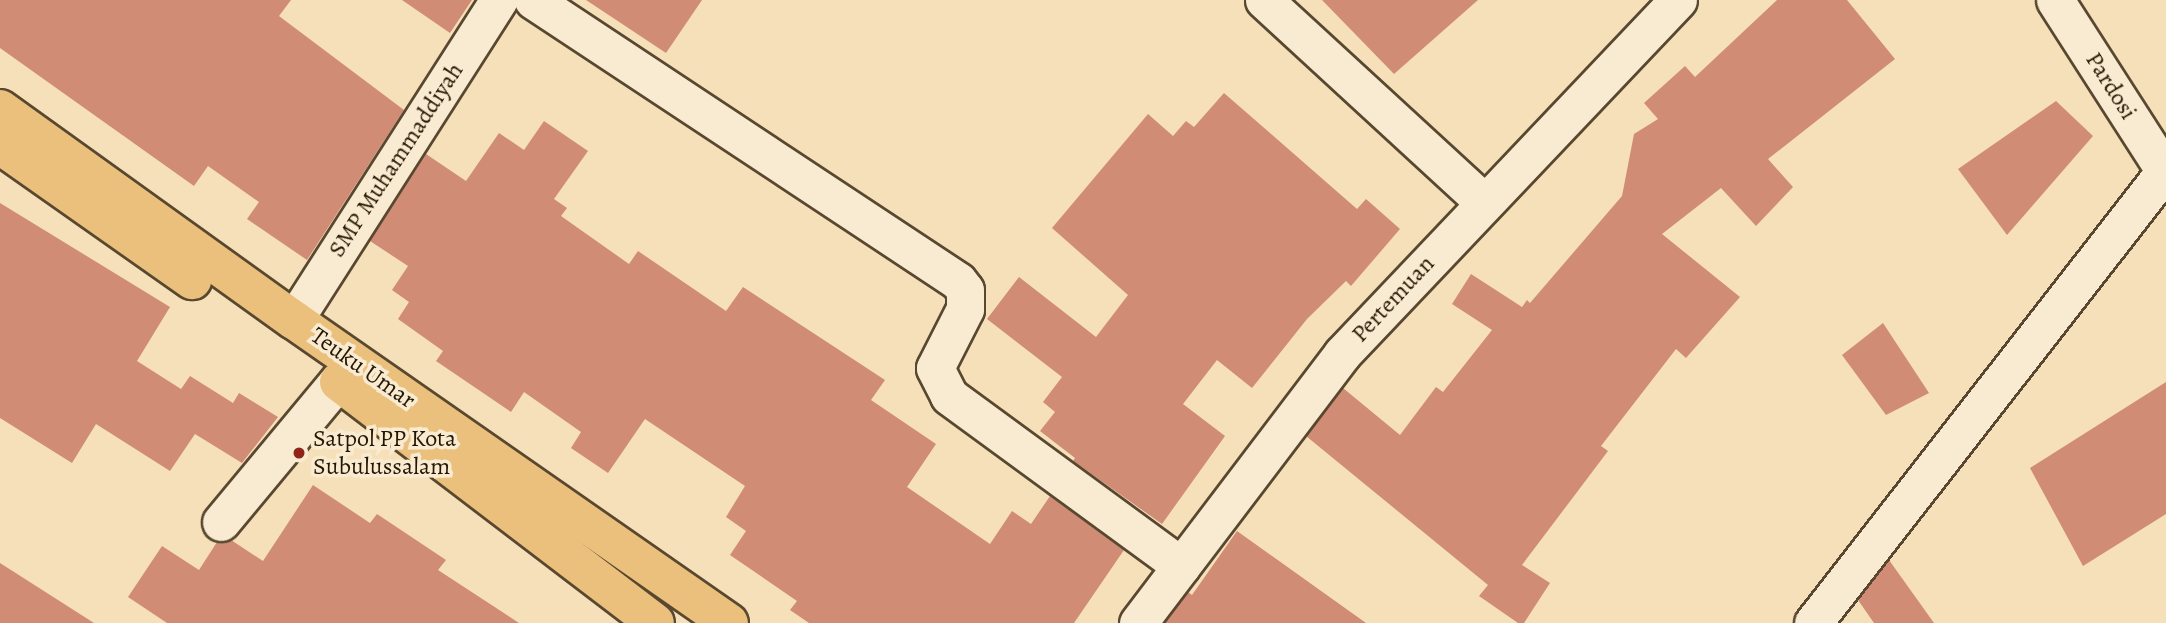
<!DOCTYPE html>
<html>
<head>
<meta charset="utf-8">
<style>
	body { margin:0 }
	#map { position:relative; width:2166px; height:623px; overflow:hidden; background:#f5e0b9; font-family:Alegreya,serif }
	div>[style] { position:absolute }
	.building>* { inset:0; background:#d18c75 }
	.roads { filter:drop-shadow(2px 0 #59482f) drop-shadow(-2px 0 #59482f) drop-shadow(0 2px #59482f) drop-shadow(0 -2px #59482f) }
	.minor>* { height:37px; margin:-18.5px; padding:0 18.5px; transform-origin:18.5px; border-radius:18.5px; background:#f8ebd2 }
	.highway>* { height:38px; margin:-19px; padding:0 19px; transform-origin:19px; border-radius:19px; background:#eac07c }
	.dots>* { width:19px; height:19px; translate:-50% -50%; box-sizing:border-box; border:4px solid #f8ebd2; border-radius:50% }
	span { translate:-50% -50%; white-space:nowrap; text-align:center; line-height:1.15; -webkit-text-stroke:7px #f8ebd2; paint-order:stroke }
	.street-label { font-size:24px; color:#251601 }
	.poi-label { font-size:24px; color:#251601 }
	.left { translate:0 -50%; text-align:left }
</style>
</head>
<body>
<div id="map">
	<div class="building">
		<i style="clip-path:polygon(0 0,291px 0,279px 16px,404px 110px,307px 260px,247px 219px,259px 202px,208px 166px,194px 186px,0 48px)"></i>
		<i style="clip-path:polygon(402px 0,472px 0,450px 33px)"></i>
		<i style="clip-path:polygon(586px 0,702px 0,666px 53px)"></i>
		<i style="clip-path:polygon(1322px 0,1478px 0,1394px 74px)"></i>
		<i style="clip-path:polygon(1777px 0,1847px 0,1895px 59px,1768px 159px,1793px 187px,1756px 226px,1721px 188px,1662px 234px,1740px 297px,1686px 358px,1676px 349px,1601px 446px,1608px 451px,1522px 565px,1550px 583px,1524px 623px,1518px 623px,1479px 596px,1488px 585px,1306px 436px,1343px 388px,1400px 435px,1436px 387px,1443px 392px,1492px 330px,1452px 304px,1471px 274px,1522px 307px,1527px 300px,1530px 303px,1622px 196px,1634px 134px,1658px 119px,1644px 103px,1685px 66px,1695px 77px)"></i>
		<i style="clip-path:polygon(1224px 93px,1357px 209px,1366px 199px,1400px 229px,1351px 286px,1346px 281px,1307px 319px,1252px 388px,1217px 360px,1183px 404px,1225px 436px,1162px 524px,1073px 461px,1075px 458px,1040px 431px,1055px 412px,1043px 402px,1062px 377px,987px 319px,1019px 277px,1096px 337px,1128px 295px,1052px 228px,1148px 114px,1173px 136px,1186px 121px,1194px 127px)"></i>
		<i style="clip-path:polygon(2056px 101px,2093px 136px,2007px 235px,1958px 169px)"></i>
		<i style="clip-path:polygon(544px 121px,588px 151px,554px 199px,567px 208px,561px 216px,629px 264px,638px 251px,726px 311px,743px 287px,885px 380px,871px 400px,936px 444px,907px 487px,990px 544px,1012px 511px,1031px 524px,1050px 496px,1124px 550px,1074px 623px,809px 623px,790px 610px,797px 601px,730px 555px,746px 531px,726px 517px,745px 486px,645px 419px,608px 473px,571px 448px,581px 432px,524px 392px,511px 412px,436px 361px,443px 351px,398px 319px,409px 302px,392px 290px,408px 266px,370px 241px,426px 154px,466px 181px,499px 133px,524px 150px)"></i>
		<i style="clip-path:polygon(0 203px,170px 307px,137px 361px,181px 389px,190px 376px,233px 403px,239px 393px,278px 417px,242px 463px,195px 434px,170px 471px,96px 424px,72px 463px,0 418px)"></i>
		<i style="clip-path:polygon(1883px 323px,1929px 393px,1886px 415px,1842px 355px)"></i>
		<i style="clip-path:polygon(2166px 382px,2166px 514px,2083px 566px,2030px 468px)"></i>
		<i style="clip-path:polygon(313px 485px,370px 523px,377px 514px,446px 560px,438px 570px,519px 623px,167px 623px,128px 597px,162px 546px,199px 570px,217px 542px,231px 540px,263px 561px)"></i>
		<i style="clip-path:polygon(1237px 531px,1366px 623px,1164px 623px,1188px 592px,1192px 595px)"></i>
		<i style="clip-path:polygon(1889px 560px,1934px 623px,1874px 623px,1858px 600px)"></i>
		<i style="clip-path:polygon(0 563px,94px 623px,0 623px)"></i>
	</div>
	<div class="roads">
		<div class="minor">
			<i style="left:533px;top:0;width:509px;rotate:33.47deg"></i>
			<i style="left:958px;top:281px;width:11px;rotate:52deg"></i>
			<i style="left:965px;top:290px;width:19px;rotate:90deg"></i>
			<i style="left:965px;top:309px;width:66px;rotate:117deg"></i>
			<i style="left:935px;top:368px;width:31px;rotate:63deg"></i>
			<i style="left:949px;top:396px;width:288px;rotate:36.2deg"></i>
			<i style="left:1264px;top:0;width:299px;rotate:42.6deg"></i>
			<i style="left:2055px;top:0;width:206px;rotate:57.3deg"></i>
			<i style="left:294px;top:320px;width:380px;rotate:-57.4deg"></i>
			<i style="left:221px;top:522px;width:183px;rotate:-50.3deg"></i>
			<i style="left:1138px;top:623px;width:338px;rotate:-52.8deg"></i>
			<i style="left:1342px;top:354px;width:488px;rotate:-46.5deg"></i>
			<i style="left:1813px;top:623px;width:573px;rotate:-52.09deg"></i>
		</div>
		<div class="highway">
			<i style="left:0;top:109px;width:362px;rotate:35.7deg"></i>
			<i style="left:294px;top:320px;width:530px;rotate:34.86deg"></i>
			<i style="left:0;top:145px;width:235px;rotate:35.1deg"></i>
			<i style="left:339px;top:382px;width:397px;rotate:37.3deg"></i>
		</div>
	</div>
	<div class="dots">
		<i style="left:299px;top:453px;background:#8f2418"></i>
	</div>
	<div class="street-label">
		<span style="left:2111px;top:86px;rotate:58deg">Pardosi</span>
		<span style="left:396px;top:160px;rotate:-57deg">SMP Muhammaddiyah</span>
		<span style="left:1393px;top:299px;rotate:-47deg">Pertemuan</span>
		<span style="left:363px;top:368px;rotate:35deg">Teuku Umar</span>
	</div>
	<div class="poi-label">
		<span class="left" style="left:313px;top:453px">Satpol PP Kota<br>Subulussalam</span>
	</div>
</div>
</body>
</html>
